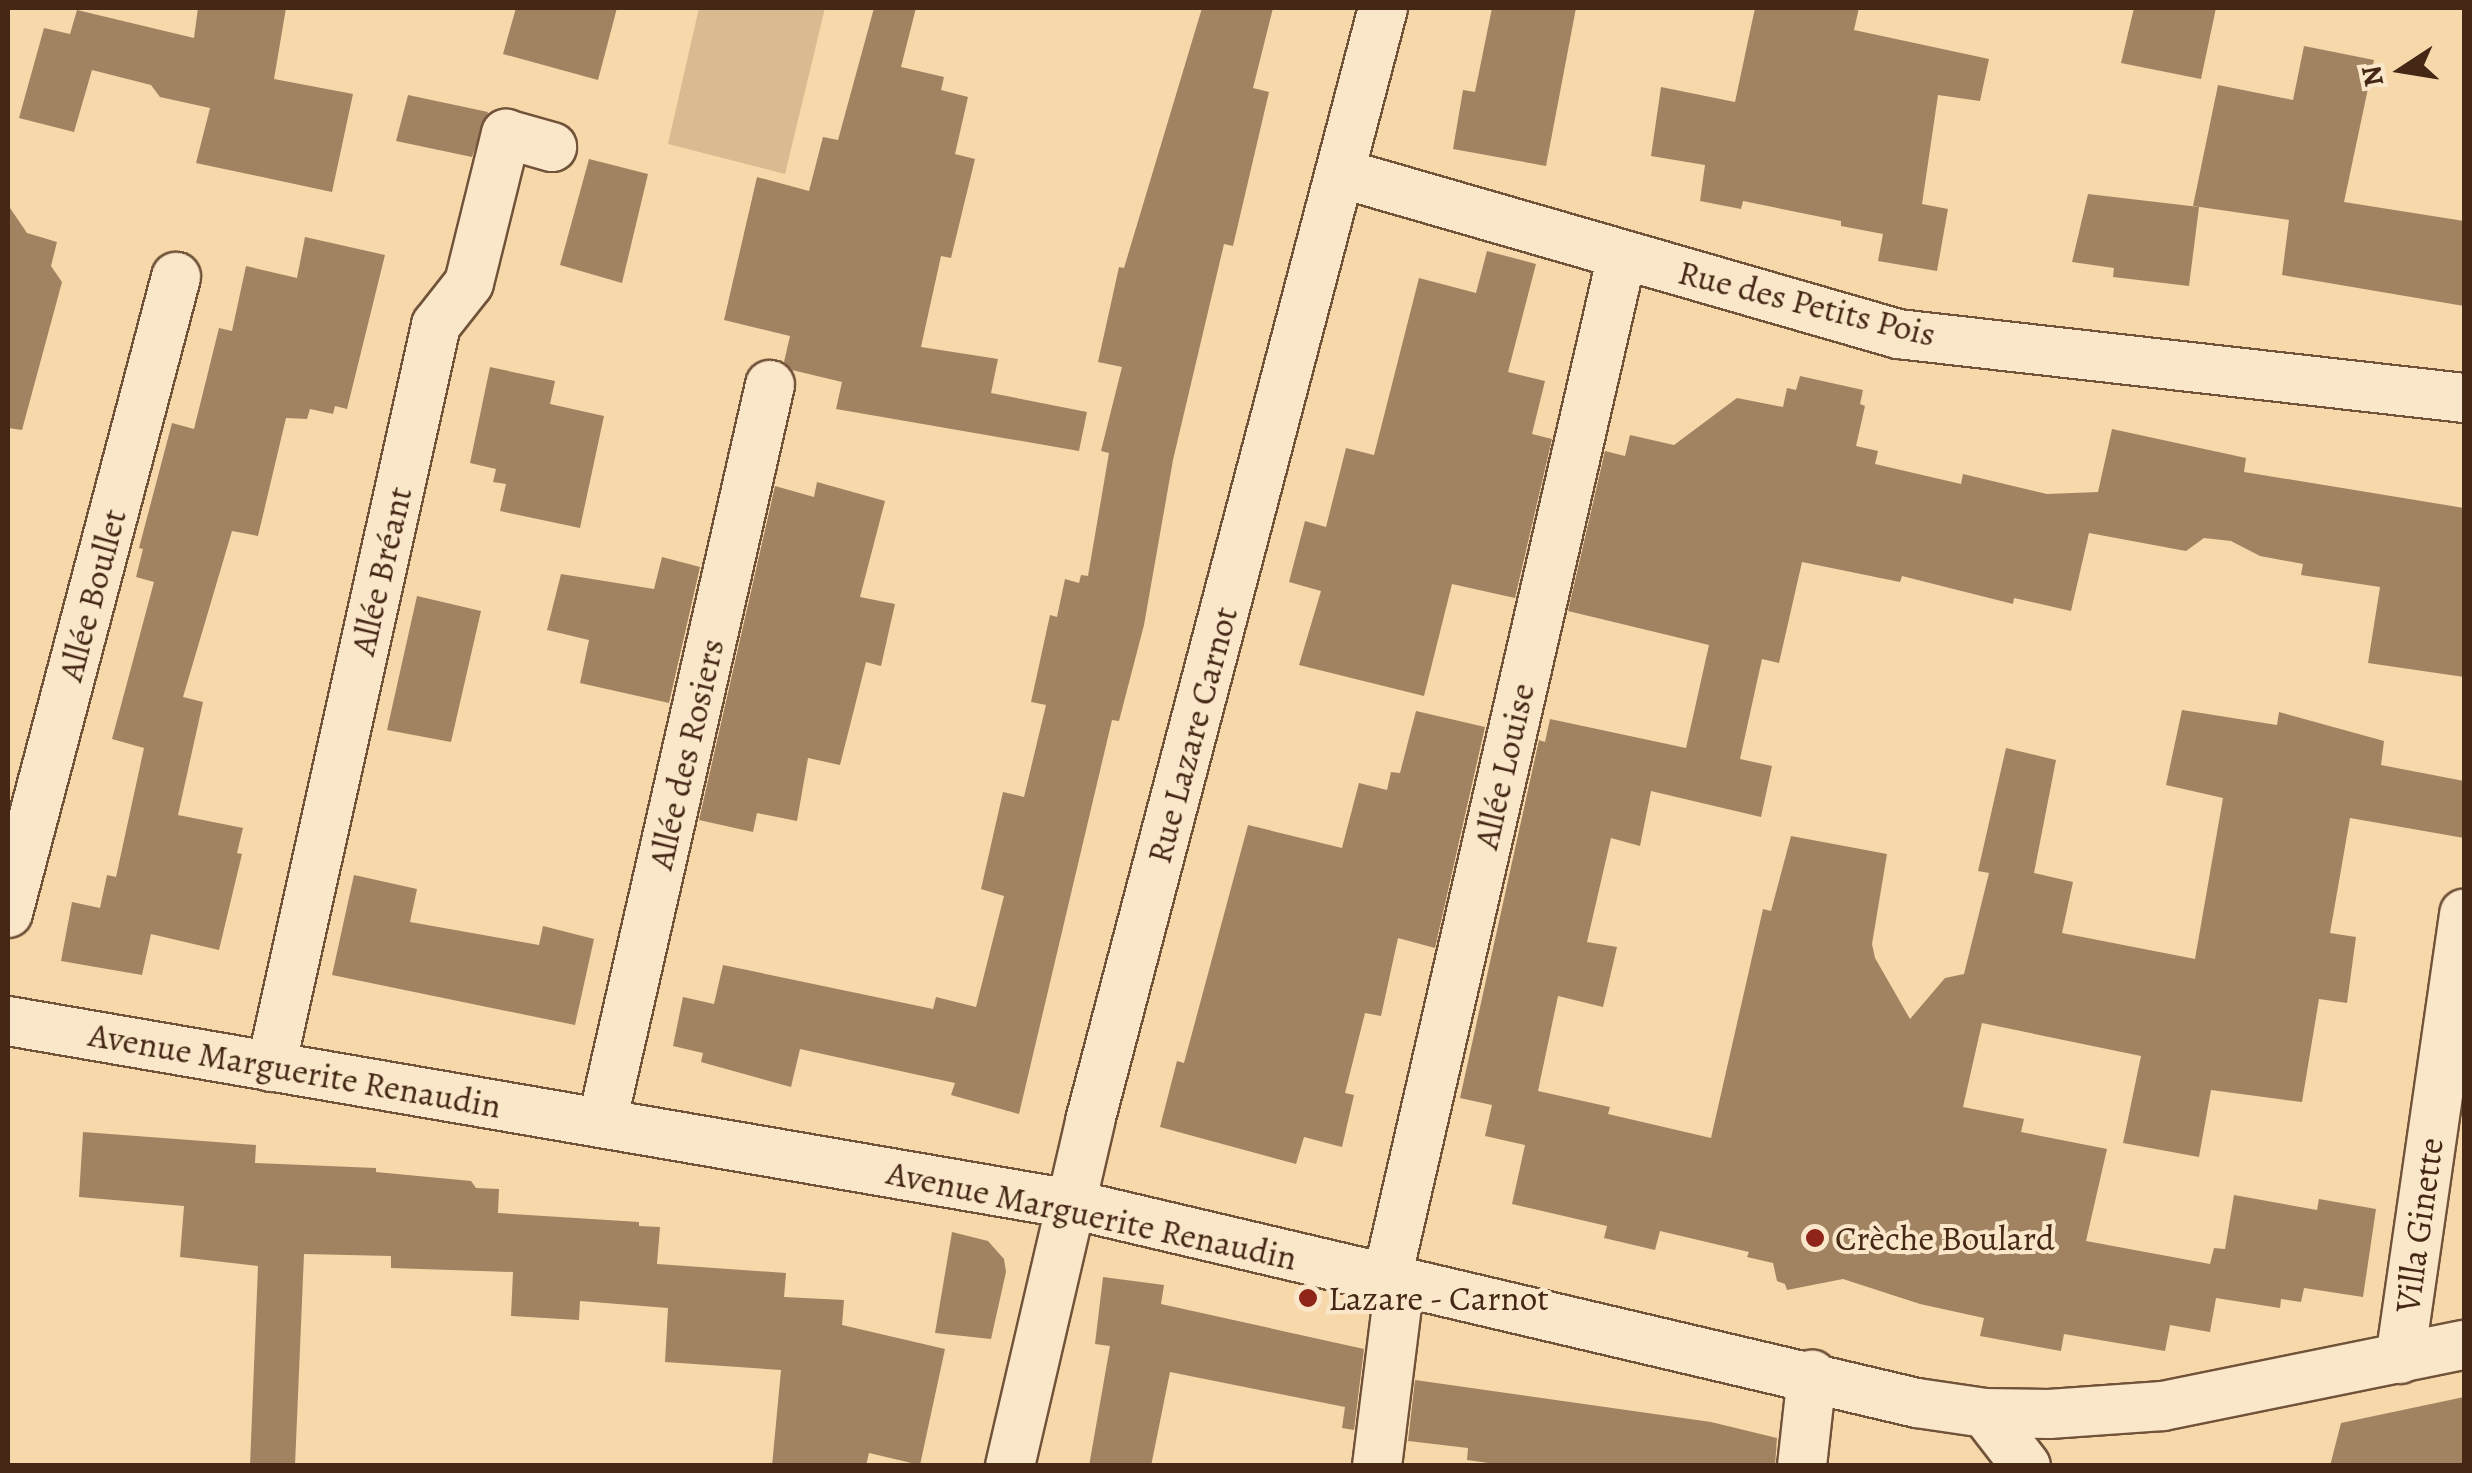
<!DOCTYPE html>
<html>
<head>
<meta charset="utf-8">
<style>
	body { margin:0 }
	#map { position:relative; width:2472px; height:1473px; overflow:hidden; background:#f7d8aa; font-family:Alegreya,serif }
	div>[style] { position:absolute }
	.green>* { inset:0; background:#d9ba91 }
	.building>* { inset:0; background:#a18362 }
	.roads { filter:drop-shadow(2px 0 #71533a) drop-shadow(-2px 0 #71533a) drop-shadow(0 2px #71533a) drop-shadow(0 -2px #71533a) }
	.minor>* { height:48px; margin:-24px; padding:0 24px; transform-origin:24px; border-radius:24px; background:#fae6c8 }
	.dots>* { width:28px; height:28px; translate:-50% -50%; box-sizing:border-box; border:5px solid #fae6c8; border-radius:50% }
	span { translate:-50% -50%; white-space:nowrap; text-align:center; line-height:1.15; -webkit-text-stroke:8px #fae6c8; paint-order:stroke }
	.street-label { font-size:35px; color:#442715 }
	.poi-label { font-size:35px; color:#442715 }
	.left { translate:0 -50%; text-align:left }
	.frame { position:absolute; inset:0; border:10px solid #442715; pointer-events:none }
	.north { position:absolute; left:2352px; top:20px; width:100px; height:100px; -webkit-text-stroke:8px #fae6c8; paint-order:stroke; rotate:258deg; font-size:28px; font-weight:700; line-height:40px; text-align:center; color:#442715 }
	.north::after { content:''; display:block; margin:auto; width:35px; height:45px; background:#442715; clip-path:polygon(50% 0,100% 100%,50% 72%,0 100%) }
</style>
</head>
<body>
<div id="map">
	<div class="green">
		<i style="clip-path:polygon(699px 8px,825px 8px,785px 174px,668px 144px)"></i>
	</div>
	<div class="building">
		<i style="clip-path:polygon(198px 8px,286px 8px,274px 79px,353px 94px,332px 192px,196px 163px,210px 108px,160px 97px,151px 85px,92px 70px,74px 132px,19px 118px,44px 28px,70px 34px,77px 10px,194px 38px)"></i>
		<i style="clip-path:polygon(516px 8px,617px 8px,598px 80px,503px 54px)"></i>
		<i style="clip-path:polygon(874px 8px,916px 8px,901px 67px,944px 77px,941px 90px,968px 97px,955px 154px,975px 159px,951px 258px,941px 256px,921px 347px,998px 359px,991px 393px,1087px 412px,1079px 451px,836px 409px,842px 382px,792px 370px,784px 362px,790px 336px,724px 320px,757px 177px,809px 191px,823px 137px,838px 140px)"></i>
		<i style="clip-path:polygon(1202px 8px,1273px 8px,1253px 88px,1269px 92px,1233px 246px,1224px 244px,1173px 460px,1144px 625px,1119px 721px,1112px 720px,1019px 1114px,951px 1095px,955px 1083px,800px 1049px,791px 1087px,701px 1062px,703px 1053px,673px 1046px,683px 997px,714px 1004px,723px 965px,933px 1009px,936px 997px,976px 1007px,1004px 896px,981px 889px,1003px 792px,1024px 797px,1046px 705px,1031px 702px,1050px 615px,1057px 617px,1065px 579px,1079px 583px,1081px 575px,1088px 576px,1109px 453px,1101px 451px,1122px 367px,1098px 362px,1119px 267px,1124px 268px)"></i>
		<i style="clip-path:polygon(1492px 8px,1576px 8px,1546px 166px,1453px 149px,1463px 90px,1475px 92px)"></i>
		<i style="clip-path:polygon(1755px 8px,1859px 8px,1854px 30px,1989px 59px,1980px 101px,1938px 95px,1922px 204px,1948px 209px,1937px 271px,1878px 261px,1883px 234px,1841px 226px,1841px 221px,1743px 201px,1741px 209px,1700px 201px,1705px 165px,1651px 156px,1661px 87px,1735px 102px)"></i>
		<i style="clip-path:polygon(2134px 8px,2216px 8px,2201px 79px,2121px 63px)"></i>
		<i style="clip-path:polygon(2304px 46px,2374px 60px,2344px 202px,2464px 221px,2464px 306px,2282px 275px,2289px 220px,2193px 206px,2218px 85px,2293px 100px)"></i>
		<i style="clip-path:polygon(408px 95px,488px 112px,472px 157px,396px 141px)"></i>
		<i style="clip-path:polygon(589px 159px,648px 174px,622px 283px,560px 265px)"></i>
		<i style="clip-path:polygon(2088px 194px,2199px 207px,2189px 286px,2113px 277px,2114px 268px,2072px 262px)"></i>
		<i style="clip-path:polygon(8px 205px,27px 233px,57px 242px,51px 266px,62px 282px,22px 430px,8px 428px)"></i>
		<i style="clip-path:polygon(305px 237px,385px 255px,347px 409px,335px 406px,333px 414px,310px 409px,307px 419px,286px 418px,258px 536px,232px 531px,183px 697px,203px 702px,178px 815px,243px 828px,237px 853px,242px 854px,219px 950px,151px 934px,142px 975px,61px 961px,72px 902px,100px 908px,107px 875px,116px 877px,144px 748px,112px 739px,154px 582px,136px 577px,143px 549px,139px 548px,172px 423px,194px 429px,219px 328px,232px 331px,246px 266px,297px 278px)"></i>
		<i style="clip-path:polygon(1487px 251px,1536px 264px,1508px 372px,1545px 381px,1532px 434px,1552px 439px,1515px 598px,1452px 584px,1424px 696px,1299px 665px,1321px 591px,1289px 582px,1305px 521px,1326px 527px,1346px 448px,1374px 455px,1419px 278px,1476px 293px)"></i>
		<i style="clip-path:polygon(490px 367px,555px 381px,550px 404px,604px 416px,580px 528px,500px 511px,506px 484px,493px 482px,496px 469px,470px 463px)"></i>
		<i style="clip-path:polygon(1800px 376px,1863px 390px,1860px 404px,1865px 406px,1856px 446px,1878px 451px,1875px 464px,1961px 484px,1963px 474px,2047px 494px,2098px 492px,2112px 429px,2246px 458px,2244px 472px,2464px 508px,2464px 677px,2368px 663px,2380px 587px,2301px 575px,2303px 564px,2260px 556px,2231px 541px,2204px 538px,2186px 551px,2089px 533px,2071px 611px,2014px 598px,2013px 604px,1902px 576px,1900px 582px,1802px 562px,1779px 663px,1762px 659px,1740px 759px,1772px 766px,1761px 817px,1651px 791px,1640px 846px,1611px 838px,1587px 942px,1617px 947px,1603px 1007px,1558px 996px,1538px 1091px,1610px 1107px,1608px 1114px,1711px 1138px,1763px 909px,1771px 911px,1791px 836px,1887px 854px,1872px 944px,1875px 958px,1910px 1019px,1945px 978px,1964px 974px,1989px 873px,1978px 871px,2006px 748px,2056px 760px,2034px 873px,2073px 882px,2062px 933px,2195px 959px,2223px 798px,2166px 785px,2182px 710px,2277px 725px,2279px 712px,2384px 741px,2381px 765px,2464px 781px,2464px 838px,2350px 818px,2330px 933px,2356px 937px,2347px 1003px,2319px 999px,2302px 1102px,2211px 1090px,2199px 1157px,2123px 1143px,2141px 1056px,1982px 1023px,1963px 1107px,2024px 1119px,2021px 1132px,2107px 1149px,2086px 1241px,2210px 1264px,2214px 1248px,2225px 1249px,2234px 1195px,2317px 1210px,2319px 1199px,2376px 1209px,2363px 1297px,2304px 1288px,2301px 1302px,2281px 1299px,2280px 1308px,2216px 1298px,2210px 1332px,2170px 1325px,2165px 1351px,2064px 1334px,2061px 1351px,1980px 1336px,1984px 1318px,1920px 1304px,1843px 1279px,1787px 1290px,1785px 1284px,1777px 1281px,1773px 1263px,1747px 1257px,1749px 1252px,1660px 1231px,1655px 1250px,1604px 1238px,1607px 1226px,1512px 1204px,1525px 1145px,1485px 1136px,1492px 1105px,1460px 1098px,1539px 740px,1545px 742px,1550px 719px,1686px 748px,1709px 645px,1568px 611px,1605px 451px,1625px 456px,1630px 435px,1674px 445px,1737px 398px,1783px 407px,1787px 388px,1796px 390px)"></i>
		<i style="clip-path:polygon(817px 482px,885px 501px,860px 597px,895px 604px,881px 666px,866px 662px,840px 765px,808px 758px,797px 821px,757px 813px,753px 832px,699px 820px,775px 486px,814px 497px)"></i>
		<i style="clip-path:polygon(662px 557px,700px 567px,669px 703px,580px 683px,589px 640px,547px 630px,561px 574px,654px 589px)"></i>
		<i style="clip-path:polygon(417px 596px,481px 611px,451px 742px,387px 730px)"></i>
		<i style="clip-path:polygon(1416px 711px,1485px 727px,1435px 948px,1398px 938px,1381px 1016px,1365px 1013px,1345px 1093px,1354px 1095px,1342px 1147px,1304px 1137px,1296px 1164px,1160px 1127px,1177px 1061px,1184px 1063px,1248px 825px,1342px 848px,1359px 783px,1387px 790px,1391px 772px,1400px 773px)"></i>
		<i style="clip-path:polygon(354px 875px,417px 889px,410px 922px,539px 945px,543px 926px,594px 939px,575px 1025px,332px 975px)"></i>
		<i style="clip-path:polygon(83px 1132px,256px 1145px,255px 1163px,376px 1168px,376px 1172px,471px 1181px,476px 1188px,499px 1189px,498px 1213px,639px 1222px,639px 1226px,660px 1227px,657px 1264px,786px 1273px,784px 1297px,844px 1300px,842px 1325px,945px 1349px,920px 1465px,869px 1453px,866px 1466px,772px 1466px,781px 1370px,665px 1362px,668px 1308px,580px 1301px,579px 1320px,511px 1316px,513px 1272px,391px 1268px,391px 1256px,304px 1254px,295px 1466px,250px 1466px,258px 1266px,180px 1257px,184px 1206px,79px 1197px)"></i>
		<i style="clip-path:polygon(952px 1232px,988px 1241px,1004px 1259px,1006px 1272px,991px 1339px,935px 1333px)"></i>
		<i style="clip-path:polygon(1103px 1277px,1164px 1285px,1161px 1304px,1364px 1349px,1354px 1430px,1342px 1428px,1345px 1407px,1170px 1372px,1151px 1466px,1089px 1466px,1110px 1346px,1095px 1344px)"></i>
		<i style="clip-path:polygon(1415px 1380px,1711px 1422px,1777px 1438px,1775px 1466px,1510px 1466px,1467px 1460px,1468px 1448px,1408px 1441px)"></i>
		<i style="clip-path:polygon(2464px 1397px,2464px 1466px,2330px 1466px,2341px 1423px)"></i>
	</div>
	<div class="roads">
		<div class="minor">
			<i style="left:1340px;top:173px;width:581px;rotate:16.09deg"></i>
			<i style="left:1898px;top:334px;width:570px;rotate:6.45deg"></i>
			<i style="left:8px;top:913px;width:658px;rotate:-75.2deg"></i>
			<i style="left:8px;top:1021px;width:1079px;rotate:9.77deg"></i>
			<i style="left:1071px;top:1204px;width:869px;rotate:13.24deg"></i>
			<i style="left:1917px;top:1403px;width:69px;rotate:8.4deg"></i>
			<i style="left:1985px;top:1413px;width:64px;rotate:0.9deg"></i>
			<i style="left:2049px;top:1414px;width:114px;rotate:-4deg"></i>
			<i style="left:2163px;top:1406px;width:307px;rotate:-11.5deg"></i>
			<i style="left:271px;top:1067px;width:760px;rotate:-77.46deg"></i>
			<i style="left:436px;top:325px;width:53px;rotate:-51.8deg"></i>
			<i style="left:469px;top:283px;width:154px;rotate:-76.1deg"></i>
			<i style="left:506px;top:134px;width:48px;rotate:15.8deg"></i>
			<i style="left:602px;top:1123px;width:757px;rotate:-77.18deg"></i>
			<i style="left:1387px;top:1278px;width:1050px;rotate:-77.06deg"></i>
			<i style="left:2400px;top:1359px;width:450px;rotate:-81.8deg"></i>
			<i style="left:1985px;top:1413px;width:67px;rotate:52.3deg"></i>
			<i style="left:1010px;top:1466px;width:354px;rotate:-76.9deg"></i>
			<i style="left:1090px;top:1121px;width:1151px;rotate:-75.25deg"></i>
			<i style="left:1377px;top:1466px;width:185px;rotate:-82.9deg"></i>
			<i style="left:1802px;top:1466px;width:92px;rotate:-83.7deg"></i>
		</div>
	</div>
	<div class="dots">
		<i style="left:1815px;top:1238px;background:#8f2418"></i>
		<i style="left:1308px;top:1298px;background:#8f2418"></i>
	</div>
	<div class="street-label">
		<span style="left:1807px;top:303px;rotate:14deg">Rue des Petits Pois</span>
		<span style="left:381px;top:571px;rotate:-77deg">Allée Bréant</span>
		<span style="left:92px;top:595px;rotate:-75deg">Allée Boullet</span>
		<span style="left:1192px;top:735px;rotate:-75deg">Rue Lazare Carnot</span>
		<span style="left:686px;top:754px;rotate:-77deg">Allée des Rosiers</span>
		<span style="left:1504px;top:766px;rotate:-77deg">Allée Louise</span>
		<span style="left:295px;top:1070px;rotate:10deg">Avenue Marguerite Renaudin</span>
		<span style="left:1092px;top:1215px;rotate:12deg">Avenue Marguerite Renaudin</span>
		<span style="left:2419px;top:1225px;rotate:-82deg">Villa Ginette</span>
	</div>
	<div class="poi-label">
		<span class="left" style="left:1835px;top:1238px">Crèche Boulard</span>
		<span class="left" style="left:1328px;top:1298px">Lazare - Carnot</span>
	</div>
	<div class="frame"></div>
	<div class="north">N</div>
</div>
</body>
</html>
